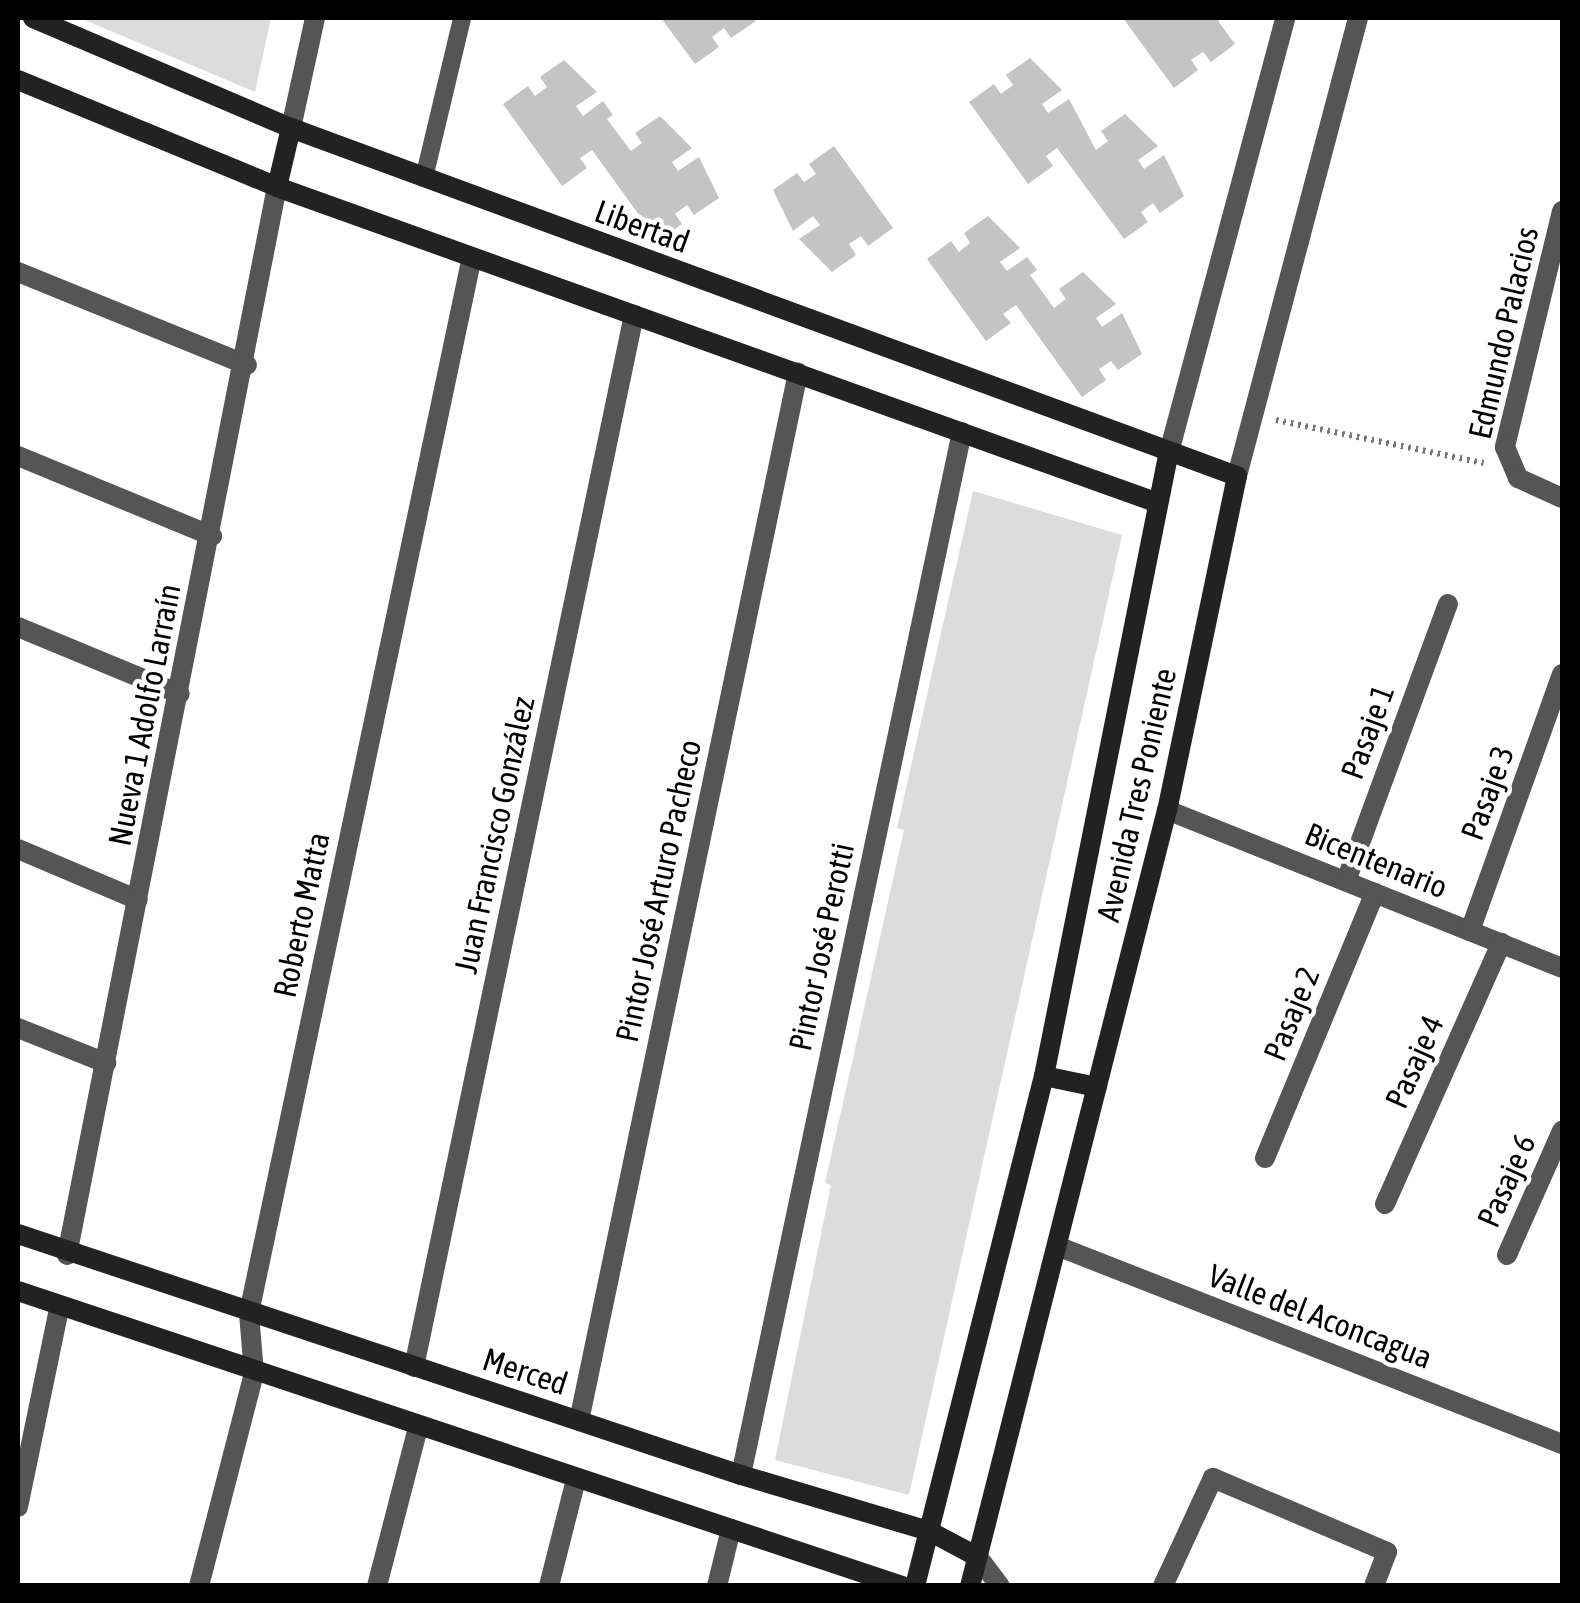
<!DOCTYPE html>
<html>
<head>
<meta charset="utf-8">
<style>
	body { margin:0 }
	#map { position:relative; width:1580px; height:1603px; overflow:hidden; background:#fff; font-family:"Asap Condensed",sans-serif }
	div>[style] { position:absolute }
	.green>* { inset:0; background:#dcdcdc }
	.building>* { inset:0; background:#c4c4c4 }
	.path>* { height:6px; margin-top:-3px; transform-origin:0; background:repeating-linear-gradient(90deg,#777 0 2.5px,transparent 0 7.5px) }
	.lane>* { height:18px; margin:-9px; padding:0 9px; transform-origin:9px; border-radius:9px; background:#555 }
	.street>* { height:20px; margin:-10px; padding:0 10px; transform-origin:10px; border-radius:10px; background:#555 }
	.secondary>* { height:20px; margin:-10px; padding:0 10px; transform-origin:10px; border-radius:10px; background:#222 }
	span { translate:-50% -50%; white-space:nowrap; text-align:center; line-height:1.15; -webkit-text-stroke:9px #fff; paint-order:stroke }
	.street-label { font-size:32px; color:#000 }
	.frame { position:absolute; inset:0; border:20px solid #000; pointer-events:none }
</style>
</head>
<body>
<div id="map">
	<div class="green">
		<i style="clip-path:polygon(80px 18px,271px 18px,255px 92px)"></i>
		<i style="clip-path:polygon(973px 491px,1122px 535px,909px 1495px,775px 1460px,831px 1185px,825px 1183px,904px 830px,897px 828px)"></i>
	</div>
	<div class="building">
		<i style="clip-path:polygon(661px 18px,753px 18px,756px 21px,731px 38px,724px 28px,712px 37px,719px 47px,695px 64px)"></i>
		<i style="clip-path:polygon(1123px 18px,1224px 18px,1218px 21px,1235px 44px,1211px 62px,1203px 52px,1191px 60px,1198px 70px,1174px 88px)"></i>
		<i style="clip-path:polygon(1030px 58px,1062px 90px,1042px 104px,1048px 113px,1069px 99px,1096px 150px,1108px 141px,1101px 131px,1125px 114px,1158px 146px,1138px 160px,1144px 169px,1164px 155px,1184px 196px,1160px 213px,1153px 203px,1141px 212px,1148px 222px,1124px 239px,1057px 148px,1046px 156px,1053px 166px,1028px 184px,969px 102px,994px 84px,1001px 94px,1013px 85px,1006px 75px)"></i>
		<i style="clip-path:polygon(564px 60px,597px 92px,576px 106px,583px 116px,603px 101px,613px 115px,607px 119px,631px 151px,642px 143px,635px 133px,660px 116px,692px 148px,672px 162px,678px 171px,699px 157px,719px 198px,694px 215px,687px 205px,675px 214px,682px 224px,658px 241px,592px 150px,580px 158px,587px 168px,562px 186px,503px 104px,528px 86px,535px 96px,547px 87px,540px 77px)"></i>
		<i style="clip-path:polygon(834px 146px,893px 228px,868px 246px,861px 236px,849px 244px,856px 255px,832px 272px,799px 239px,820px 225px,813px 216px,793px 231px,773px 190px,797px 173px,804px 182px,816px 174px,809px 164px)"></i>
		<i style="clip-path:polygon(988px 216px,1020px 248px,1000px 262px,1007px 271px,1027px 257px,1037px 270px,1030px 275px,1054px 308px,1066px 299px,1059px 289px,1083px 272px,1116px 304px,1096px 318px,1102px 327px,1122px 313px,1142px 354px,1118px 370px,1111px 361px,1099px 369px,1106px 380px,1082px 397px,1016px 305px,1003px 314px,1011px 323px,986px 341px,927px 259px,951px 241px,959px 252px,970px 243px,964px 233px)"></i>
	</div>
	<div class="path">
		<i style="left:1276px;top:420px;width:212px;rotate:11.7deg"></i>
	</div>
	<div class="lane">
		<i style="left:424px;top:178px;width:164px;rotate:-76.6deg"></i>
	</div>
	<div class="street">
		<i style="left:291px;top:128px;width:113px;rotate:-77.7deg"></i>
		<i style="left:1562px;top:211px;width:243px;rotate:103.6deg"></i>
		<i style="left:1505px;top:447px;width:34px;rotate:67deg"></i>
		<i style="left:1518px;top:478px;width:48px;rotate:24.4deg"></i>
		<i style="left:18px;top:272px;width:247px;rotate:22.1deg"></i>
		<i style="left:18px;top:456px;width:210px;rotate:22.4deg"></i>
		<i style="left:1168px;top:456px;width:453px;rotate:-75deg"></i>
		<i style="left:1237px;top:476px;width:474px;rotate:-75.2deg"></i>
		<i style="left:18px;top:627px;width:175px;rotate:22.5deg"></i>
		<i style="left:1167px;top:810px;width:425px;rotate:21.8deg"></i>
		<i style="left:18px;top:849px;width:130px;rotate:23deg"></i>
		<i style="left:1346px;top:881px;width:295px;rotate:-69.8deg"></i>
		<i style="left:1470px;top:931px;width:273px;rotate:-70.3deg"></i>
		<i style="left:18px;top:1028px;width:95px;rotate:21.7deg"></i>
		<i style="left:1265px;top:1158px;width:287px;rotate:-67.5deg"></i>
		<i style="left:1385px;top:1204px;width:286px;rotate:-66deg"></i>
		<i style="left:1057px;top:1246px;width:542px;rotate:21.41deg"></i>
		<i style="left:67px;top:1255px;width:1088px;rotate:-78.88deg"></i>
		<i style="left:1507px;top:1255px;width:136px;rotate:-66.1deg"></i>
		<i style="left:414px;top:1367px;width:1075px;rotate:-78.19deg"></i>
		<i style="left:579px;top:1421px;width:1071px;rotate:-78.2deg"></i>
		<i style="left:741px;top:1475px;width:1066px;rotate:-78.04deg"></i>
		<i style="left:18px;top:1507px;width:202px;rotate:-78.3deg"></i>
		<i style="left:978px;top:1557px;width:36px;rotate:53deg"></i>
		<i style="left:199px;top:1586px;width:220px;rotate:-75.5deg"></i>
		<i style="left:254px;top:1373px;width:60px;rotate:-94.8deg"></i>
		<i style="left:249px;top:1313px;width:1079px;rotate:-78.08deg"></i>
		<i style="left:377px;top:1586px;width:164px;rotate:-75.5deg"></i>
		<i style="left:549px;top:1586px;width:110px;rotate:-75.8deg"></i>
		<i style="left:717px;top:1586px;width:59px;rotate:-76.2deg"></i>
		<i style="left:1163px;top:1586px;width:119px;rotate:-65.2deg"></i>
		<i style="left:1213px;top:1478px;width:189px;rotate:23deg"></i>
		<i style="left:1387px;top:1552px;width:36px;rotate:111deg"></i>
	</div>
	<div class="secondary">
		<i style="left:33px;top:18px;width:280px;rotate:23.1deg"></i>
		<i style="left:291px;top:128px;width:1008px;rotate:20.2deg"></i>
		<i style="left:1237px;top:476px;width:341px;rotate:101.8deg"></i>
		<i style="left:1167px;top:810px;width:801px;rotate:104.24deg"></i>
		<i style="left:18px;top:80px;width:280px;rotate:22.4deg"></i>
		<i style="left:277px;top:187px;width:936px;rotate:19.73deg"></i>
		<i style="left:277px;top:187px;width:61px;rotate:-76.7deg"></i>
		<i style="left:1044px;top:1076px;width:54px;rotate:11.7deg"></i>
		<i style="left:18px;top:1234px;width:762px;rotate:18.43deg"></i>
		<i style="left:741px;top:1475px;width:196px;rotate:16.6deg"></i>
		<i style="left:929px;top:1531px;width:55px;rotate:28deg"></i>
		<i style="left:18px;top:1291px;width:932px;rotate:18.45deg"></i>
		<i style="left:915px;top:1586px;width:526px;rotate:-75.81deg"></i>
		<i style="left:1044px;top:1076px;width:632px;rotate:-78.69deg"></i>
	</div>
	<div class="street-label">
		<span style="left:642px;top:227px;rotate:20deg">Libertad</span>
		<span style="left:1504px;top:333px;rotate:-77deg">Edmundo Palacios</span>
		<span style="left:145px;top:715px;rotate:-79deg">Nueva 1 Adolfo Larraín</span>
		<span style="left:1368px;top:732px;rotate:-70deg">Pasaje 1</span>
		<span style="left:1488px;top:793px;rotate:-70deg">Pasaje 3</span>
		<span style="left:1137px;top:795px;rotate:-77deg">Avenida Tres Poniente</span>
		<span style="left:495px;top:835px;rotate:-78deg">Juan Francisco González</span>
		<span style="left:1376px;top:861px;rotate:22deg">Bicentenario</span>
		<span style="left:659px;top:891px;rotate:-78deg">Pintor José Arturo Pacheco</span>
		<span style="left:302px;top:915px;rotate:-78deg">Roberto Matta</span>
		<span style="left:822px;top:947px;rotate:-78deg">Pintor José Perotti</span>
		<span style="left:1292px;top:1014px;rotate:-68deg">Pasaje 2</span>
		<span style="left:1415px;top:1062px;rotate:-66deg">Pasaje 4</span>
		<span style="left:1507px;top:1181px;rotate:-66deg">Pasaje 6</span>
		<span style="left:1320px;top:1317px;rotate:21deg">Valle del Aconcagua</span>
		<span style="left:525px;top:1372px;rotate:18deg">Merced</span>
	</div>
	<div class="frame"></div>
</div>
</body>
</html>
